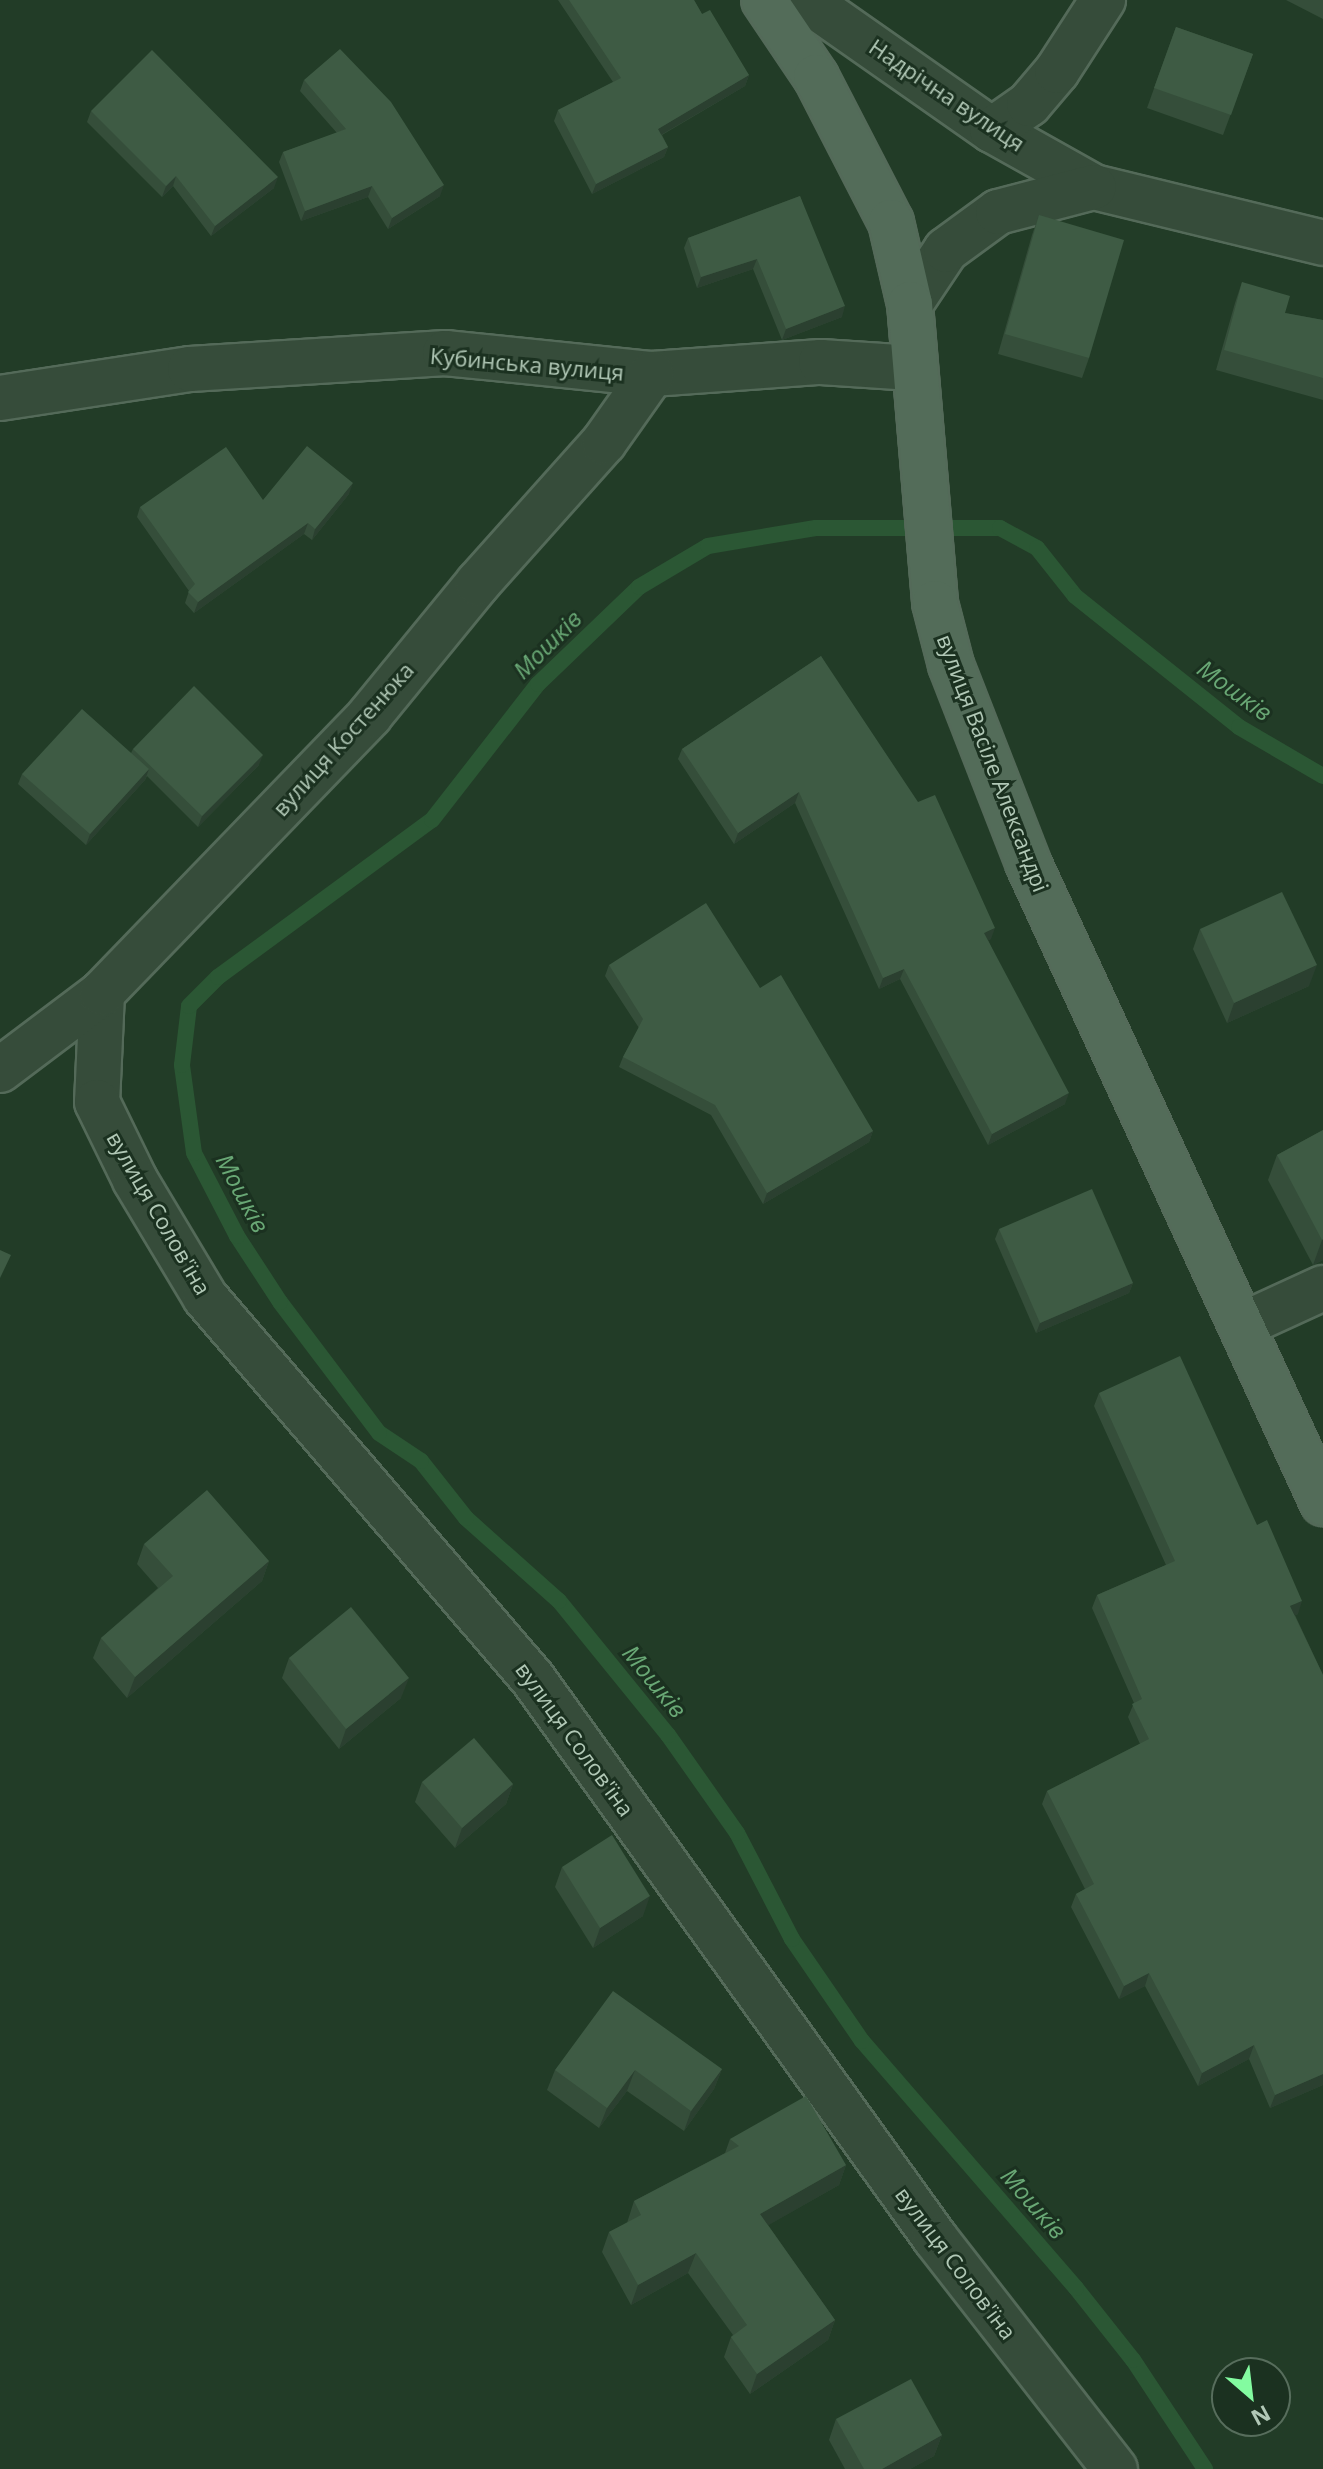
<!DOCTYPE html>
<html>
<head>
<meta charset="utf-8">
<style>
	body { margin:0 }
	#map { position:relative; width:1323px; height:2469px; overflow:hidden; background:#223c27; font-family:"Open Sans",sans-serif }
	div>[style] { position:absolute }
	.stream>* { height:16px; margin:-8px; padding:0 8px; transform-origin:8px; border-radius:8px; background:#2b5734 }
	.roads { filter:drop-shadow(2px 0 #546a59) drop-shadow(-2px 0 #546a59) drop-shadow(0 2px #546a59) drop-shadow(0 -2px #546a59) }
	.minor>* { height:44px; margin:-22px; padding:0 22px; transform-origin:22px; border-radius:22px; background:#364c3a }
	.major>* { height:44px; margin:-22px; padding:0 22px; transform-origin:22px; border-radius:22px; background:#536c59 }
	.wall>* { inset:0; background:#354e3a }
	.shaded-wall>* { inset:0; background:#2b4030 }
	.building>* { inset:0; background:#3e5b44 }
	span { translate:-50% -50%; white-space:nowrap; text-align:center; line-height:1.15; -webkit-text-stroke:6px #1b3120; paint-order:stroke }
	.street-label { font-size:22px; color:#b1c8b6 }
	.water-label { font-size:24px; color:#69a875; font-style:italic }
	.north { position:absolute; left:1211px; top:2357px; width:80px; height:80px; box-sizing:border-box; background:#1b3120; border:2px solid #576d5c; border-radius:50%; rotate:152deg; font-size:22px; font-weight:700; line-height:32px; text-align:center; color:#b1c8b6 }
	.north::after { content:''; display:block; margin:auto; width:28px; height:36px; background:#83fba0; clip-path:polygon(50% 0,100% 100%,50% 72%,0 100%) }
</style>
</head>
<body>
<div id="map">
	<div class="stream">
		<i style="left:1205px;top:2469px;width:131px;rotate:-123.4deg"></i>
		<i style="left:1133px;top:2360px;width:92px;rotate:-128.4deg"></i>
		<i style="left:1076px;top:2288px;width:327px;rotate:-130.9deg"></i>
		<i style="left:862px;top:2041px;width:124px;rotate:-124.5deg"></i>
		<i style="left:792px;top:1939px;width:119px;rotate:-117.4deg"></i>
		<i style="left:737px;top:1833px;width:120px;rotate:-125.1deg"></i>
		<i style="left:668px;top:1735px;width:173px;rotate:-129.1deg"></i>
		<i style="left:559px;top:1601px;width:125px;rotate:-138.3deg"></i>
		<i style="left:466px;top:1518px;width:73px;rotate:-128.3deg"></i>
		<i style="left:421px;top:1461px;width:50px;rotate:-146.3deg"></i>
		<i style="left:379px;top:1433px;width:164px;rotate:-127.1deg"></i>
		<i style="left:280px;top:1302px;width:79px;rotate:-123.1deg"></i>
		<i style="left:237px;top:1236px;width:93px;rotate:-117.4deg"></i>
		<i style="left:194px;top:1153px;width:89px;rotate:-97.8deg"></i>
		<i style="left:182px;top:1065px;width:59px;rotate:-83.2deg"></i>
		<i style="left:189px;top:1006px;width:41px;rotate:-45deg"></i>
		<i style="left:218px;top:977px;width:265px;rotate:-36.3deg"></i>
		<i style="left:432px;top:820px;width:172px;rotate:-52.1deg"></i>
		<i style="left:538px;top:684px;width:140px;rotate:-43.8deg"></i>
		<i style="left:639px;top:587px;width:80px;rotate:-30.7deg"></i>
		<i style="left:708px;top:546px;width:109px;rotate:-9.5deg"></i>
		<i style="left:816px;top:528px;width:184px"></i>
		<i style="left:1000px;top:528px;width:42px;rotate:28.4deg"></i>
		<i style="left:1037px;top:548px;width:61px;rotate:51.6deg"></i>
		<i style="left:1075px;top:596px;width:210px;rotate:38.6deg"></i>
		<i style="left:1239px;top:727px;width:97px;rotate:30.3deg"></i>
	</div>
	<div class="roads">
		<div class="minor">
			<i style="left:806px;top:0;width:227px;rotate:35deg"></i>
			<i style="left:992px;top:130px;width:117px;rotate:29.2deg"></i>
			<i style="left:1094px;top:187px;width:236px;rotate:13.7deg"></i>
			<i style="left:992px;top:130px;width:45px;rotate:-35.1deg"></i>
			<i style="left:1029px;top:104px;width:43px;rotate:-49.7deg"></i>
			<i style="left:1057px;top:71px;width:85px;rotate:-57.1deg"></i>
			<i style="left:910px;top:304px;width:65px;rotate:-56.3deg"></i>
			<i style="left:946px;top:250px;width:64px;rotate:-36.2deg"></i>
			<i style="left:998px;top:212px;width:99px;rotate:-14.6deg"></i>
			<i style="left:0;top:398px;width:192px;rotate:-8.7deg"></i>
			<i style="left:190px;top:369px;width:256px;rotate:-3.6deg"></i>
			<i style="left:445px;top:353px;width:208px;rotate:5.8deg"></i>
			<i style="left:652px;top:374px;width:169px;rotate:-4.1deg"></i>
			<i style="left:821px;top:362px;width:92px;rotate:3.7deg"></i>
			<i style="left:102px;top:993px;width:109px;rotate:92.6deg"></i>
			<i style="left:97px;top:1102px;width:87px;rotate:64deg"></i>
			<i style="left:135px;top:1180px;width:136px;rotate:59.1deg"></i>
			<i style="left:205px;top:1297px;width:503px;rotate:49.35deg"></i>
			<i style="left:533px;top:1679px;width:689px;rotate:54.28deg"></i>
			<i style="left:935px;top:2238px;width:293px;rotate:52.1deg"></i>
			<i style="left:0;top:1070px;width:128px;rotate:-37deg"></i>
			<i style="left:102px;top:993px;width:386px;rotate:-46deg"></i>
			<i style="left:370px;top:715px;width:171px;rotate:-50.7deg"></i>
			<i style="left:478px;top:583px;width:189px;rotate:-48.2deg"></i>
			<i style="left:604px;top:442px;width:83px;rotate:-54.8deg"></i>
			<i style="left:1242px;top:1325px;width:89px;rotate:-24.6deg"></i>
		</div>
		<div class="major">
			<i style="left:764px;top:0;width:93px;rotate:56deg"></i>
			<i style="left:816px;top:77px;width:163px;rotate:62.7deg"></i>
			<i style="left:891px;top:222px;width:84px;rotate:77deg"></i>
			<i style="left:910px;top:304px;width:300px;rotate:85.2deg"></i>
			<i style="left:935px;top:603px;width:64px;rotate:75.5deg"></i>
			<i style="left:951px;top:665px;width:212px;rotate:68.7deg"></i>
			<i style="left:1028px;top:863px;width:705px;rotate:65.25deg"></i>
		</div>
	</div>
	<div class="wall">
		<i style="clip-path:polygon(558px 0,694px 0,702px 14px,749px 75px,745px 86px,662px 135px,668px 147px,664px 157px,592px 194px,554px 121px,558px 110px,613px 82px)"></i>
		<i style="clip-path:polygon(1286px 0,1323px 0,1323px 19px)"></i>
		<i style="clip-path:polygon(1176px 27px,1253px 54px,1223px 135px,1147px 108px)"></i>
		<i style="clip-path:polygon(304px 80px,440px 196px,388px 229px,368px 197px,301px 221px,279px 162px,283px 152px,337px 133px,300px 91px)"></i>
		<i style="clip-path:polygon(91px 111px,274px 188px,211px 236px,173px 186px,162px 197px,87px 122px)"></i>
		<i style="clip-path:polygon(800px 196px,842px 317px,782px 340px,753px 269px,697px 288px,684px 248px,688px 238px)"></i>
		<i style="clip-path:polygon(1039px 215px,1089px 358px,1082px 378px,998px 354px,1032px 235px)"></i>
		<i style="clip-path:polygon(1242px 282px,1285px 313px,1323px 320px,1323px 400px,1216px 370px,1235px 303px)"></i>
		<i style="clip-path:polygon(349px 494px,312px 540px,304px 534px,194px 613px,185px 603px,189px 591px,137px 517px,140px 507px,263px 500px)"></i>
		<i style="clip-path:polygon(821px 656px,991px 939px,988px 940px,1065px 1104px,988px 1145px,900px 979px,879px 989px,795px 803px,734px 844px,678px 759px,682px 749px)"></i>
		<i style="clip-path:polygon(133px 749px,259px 765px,198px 827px,147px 776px,145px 780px,86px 845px,18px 784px,22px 774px,131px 753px)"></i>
		<i style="clip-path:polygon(1200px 929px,1309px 986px,1227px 1023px,1193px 949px)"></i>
		<i style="clip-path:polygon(609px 965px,760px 988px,873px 1131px,869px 1142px,763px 1204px,711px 1115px,619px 1067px,623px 1057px,639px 1028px,605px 976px)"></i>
		<i style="clip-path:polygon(1323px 1130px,1323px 1260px,1313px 1265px,1268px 1180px,1277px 1155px)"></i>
		<i style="clip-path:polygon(999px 1229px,1133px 1283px,1129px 1293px,1036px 1333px,995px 1239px)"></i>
		<i style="clip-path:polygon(1099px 1393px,1298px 1614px,1295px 1615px,1323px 1675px,1323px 2085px,1270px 2108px,1249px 2059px,1198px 2086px,1145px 1986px,1119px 1999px,1071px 1907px,1076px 1894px,1085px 1889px,1042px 1804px,1047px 1791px,1140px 1744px,1128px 1717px,1134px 1703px,1092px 1608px,1097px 1595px,1166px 1565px,1094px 1406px)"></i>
		<i style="clip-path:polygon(144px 1544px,269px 1561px,262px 1581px,127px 1698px,93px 1658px,101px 1638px,158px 1588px,137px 1564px)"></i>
		<i style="clip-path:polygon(289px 1658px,401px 1698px,339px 1749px,282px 1678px)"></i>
		<i style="clip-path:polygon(422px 1782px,513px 1784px,506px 1804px,455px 1848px,415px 1802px)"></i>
		<i style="clip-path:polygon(562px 1867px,643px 1916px,593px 1948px,555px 1887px)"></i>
		<i style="clip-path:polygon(722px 2069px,714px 2089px,684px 2131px,627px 2091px,599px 2128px,547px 2090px,555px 2070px)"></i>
		<i style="clip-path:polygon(730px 2139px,846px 2165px,839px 2185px,768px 2225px,835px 2320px,828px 2340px,750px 2394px,724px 2357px,731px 2337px,733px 2335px,688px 2273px,631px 2305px,602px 2252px,609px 2232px,627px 2223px,634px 2201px,725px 2153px)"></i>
		<i style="clip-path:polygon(836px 2419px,942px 2435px,934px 2456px,910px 2469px,845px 2469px,829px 2440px)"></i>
	</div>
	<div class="shaded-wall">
		<i style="clip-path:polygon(749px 75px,745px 86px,654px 139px,658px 129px)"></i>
		<i style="clip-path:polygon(668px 147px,664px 157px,592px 194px,596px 184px)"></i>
		<i style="clip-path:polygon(176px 176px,173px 186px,162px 197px,166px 186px)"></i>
		<i style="clip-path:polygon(278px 177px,274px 188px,211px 236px,215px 226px)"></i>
		<i style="clip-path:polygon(444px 185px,440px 196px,388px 229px,392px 218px)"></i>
		<i style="clip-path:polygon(372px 186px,368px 197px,301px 221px,305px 211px)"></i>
		<i style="clip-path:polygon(757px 259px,753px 269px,697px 288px,701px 277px)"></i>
		<i style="clip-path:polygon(845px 306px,842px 317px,782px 340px,786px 329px)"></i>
		<i style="clip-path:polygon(353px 483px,349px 494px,312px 540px,315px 529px)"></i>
		<i style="clip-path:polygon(308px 523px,304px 534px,194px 613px,198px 602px)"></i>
		<i style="clip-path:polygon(263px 755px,259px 765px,198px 827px,202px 816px)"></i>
		<i style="clip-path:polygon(149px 769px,145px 780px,86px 845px,90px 834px)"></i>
		<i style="clip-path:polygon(799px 792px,795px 803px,734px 844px,738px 833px)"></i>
		<i style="clip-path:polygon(995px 928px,991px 939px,980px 944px,984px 933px)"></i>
		<i style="clip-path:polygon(1317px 965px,1309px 986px,1227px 1023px,1234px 1003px)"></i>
		<i style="clip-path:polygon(904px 969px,900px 979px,879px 989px,883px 978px)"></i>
		<i style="clip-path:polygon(1069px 1093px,1065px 1104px,988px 1145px,992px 1134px)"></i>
		<i style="clip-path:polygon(873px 1131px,869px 1142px,763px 1204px,767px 1193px)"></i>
		<i style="clip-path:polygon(1323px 1239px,1323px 1260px,1313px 1265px,1322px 1240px)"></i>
		<i style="clip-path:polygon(1133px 1283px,1129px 1293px,1036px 1333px,1040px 1323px)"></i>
		<i style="clip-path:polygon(269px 1561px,262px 1581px,127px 1698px,135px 1677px)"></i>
		<i style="clip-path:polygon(1302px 1601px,1298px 1614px,1285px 1619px,1290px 1606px)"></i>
		<i style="clip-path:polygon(409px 1678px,401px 1698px,339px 1749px,346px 1729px)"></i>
		<i style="clip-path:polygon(513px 1784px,506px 1804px,455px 1848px,462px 1828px)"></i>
		<i style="clip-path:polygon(650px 1896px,643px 1916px,593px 1948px,600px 1928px)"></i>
		<i style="clip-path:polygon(1149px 1973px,1145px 1986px,1119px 1999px,1124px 1986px)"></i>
		<i style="clip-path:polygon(1254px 2045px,1249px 2059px,1198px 2086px,1202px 2073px)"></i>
		<i style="clip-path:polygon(722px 2069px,714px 2089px,684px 2131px,691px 2111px)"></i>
		<i style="clip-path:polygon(635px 2070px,627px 2091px,599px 2128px,607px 2108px)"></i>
		<i style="clip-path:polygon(1323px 2074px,1323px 2085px,1270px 2108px,1275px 2095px)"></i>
		<i style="clip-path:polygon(846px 2165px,839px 2185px,753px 2234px,760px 2214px)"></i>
		<i style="clip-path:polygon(696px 2253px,688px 2273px,631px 2305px,638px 2285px)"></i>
		<i style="clip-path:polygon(835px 2320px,828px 2340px,750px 2394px,757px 2374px)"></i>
		<i style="clip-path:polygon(942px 2435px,934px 2456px,910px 2469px,882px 2469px)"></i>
	</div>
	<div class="building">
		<i style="clip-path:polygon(569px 0,694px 0,702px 14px,710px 10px,749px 75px,658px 129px,668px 147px,596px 184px,558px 110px,621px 78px)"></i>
		<i style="clip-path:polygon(1176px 27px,1253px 54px,1231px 115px,1154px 88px)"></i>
		<i style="clip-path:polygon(340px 49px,391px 102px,444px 185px,392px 218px,372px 186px,305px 211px,283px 152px,346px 129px,304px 80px)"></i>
		<i style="clip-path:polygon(152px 50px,278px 177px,215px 226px,176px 176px,166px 186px,91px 111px)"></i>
		<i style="clip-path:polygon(800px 196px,845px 306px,786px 329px,757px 259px,701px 277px,688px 238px)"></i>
		<i style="clip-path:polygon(1039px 215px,1124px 240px,1089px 358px,1005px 334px)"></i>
		<i style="clip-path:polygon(1242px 282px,1290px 296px,1285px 313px,1323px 320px,1323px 378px,1224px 350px)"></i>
		<i style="clip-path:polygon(307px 446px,353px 483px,315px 529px,308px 523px,198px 602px,188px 592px,195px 584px,140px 507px,226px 447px,263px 500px)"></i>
		<i style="clip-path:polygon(821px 656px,918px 802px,935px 795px,995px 928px,984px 933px,1069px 1093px,992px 1134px,904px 969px,883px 978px,799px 792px,738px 833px,682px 749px)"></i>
		<i style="clip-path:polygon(194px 686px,263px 755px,202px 816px,133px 749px)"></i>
		<i style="clip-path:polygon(82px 709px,149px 769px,90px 834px,22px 774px)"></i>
		<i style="clip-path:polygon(1282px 892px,1317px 965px,1234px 1003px,1200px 929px)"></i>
		<i style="clip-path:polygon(706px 903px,760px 988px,781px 975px,873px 1131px,767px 1193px,715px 1105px,623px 1057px,643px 1019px,609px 965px)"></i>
		<i style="clip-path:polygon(1323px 1130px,1323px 1239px,1322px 1240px,1277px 1155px)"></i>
		<i style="clip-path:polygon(1092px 1189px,1133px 1283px,1040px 1323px,999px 1229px)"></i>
		<i style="clip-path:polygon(0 1250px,11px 1255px,0 1278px)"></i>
		<i style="clip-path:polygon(1180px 1356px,1257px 1525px,1267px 1520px,1302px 1601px,1290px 1606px,1323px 1675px,1323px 2074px,1275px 2095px,1254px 2045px,1202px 2073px,1149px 1973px,1124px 1986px,1076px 1894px,1094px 1884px,1047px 1791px,1149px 1739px,1132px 1704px,1142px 1699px,1097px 1595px,1175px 1561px,1099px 1393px)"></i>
		<i style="clip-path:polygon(207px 1490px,269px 1561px,135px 1677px,101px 1638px,173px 1576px,144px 1544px)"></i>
		<i style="clip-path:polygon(351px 1607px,409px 1678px,346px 1729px,289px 1658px)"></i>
		<i style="clip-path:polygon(474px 1738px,513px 1784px,462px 1828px,422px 1782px)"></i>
		<i style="clip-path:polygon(612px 1835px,650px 1896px,600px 1928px,562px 1867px)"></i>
		<i style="clip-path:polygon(613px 1991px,722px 2069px,691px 2111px,635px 2070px,607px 2108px,555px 2070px)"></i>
		<i style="clip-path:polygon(806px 2096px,846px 2165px,760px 2214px,835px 2320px,757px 2374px,731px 2337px,747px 2325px,696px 2253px,638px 2285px,609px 2232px,641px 2215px,634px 2201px,739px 2146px,730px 2139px)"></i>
		<i style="clip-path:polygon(911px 2379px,942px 2435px,882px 2469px,864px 2469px,836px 2419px)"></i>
	</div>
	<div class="street-label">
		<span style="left:947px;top:95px;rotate:34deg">Надрічна вулиця</span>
		<span style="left:527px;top:364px;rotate:5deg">Кубинська вулиця</span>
		<span style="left:343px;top:739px;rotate:-48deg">вулиця Костенюка</span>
		<span style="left:993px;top:763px;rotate:69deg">вулиця Васіле Александрі</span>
		<span style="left:159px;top:1213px;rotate:60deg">вулиця Солов'їна</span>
		<span style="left:575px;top:1739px;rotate:54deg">вулиця Солов'їна</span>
		<span style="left:956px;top:2263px;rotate:53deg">вулиця Солов'їна</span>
	</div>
	<div class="water-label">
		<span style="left:547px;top:644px;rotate:-45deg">Мошків</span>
		<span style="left:1235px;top:690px;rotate:36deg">Мошків</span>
		<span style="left:243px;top:1193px;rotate:62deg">Мошків</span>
		<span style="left:655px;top:1681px;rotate:51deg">Мошків</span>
		<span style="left:1034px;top:2203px;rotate:49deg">Мошків</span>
	</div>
	<div class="north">N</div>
</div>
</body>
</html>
